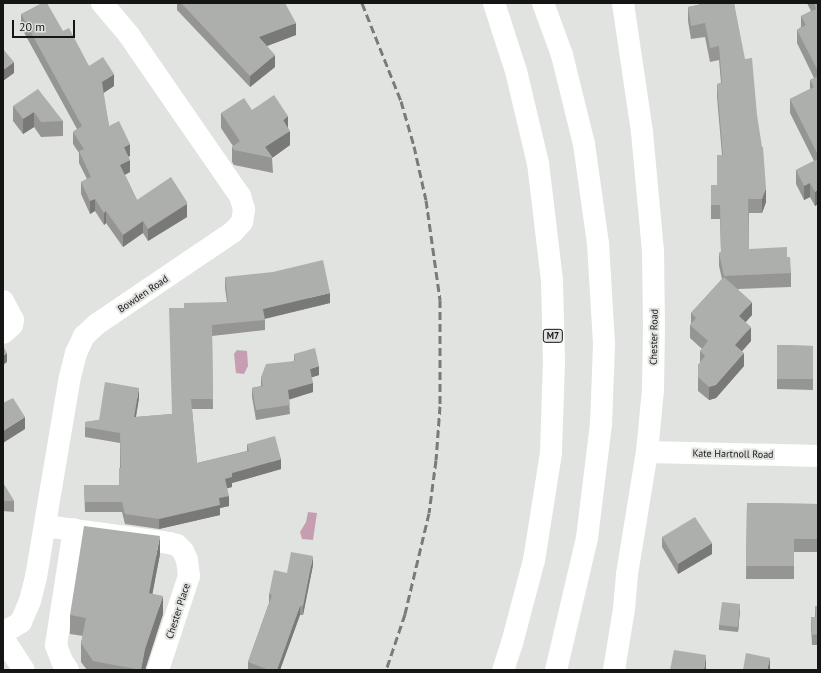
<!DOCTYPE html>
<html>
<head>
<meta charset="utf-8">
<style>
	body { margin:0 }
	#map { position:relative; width:821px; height:673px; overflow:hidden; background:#e0e3df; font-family:"PT Sans",sans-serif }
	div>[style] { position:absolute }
	.water>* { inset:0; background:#c59fb1 }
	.minor>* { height:22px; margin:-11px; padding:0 11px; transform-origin:11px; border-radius:11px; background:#fff }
	.major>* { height:22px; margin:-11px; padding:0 11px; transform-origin:11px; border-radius:11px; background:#fff }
	.highway>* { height:22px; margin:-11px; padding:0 11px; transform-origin:11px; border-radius:11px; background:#fff }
	.rail>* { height:3px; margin-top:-1.5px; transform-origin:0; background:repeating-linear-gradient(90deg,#797b78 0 8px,transparent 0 12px) }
	.wall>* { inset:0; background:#959694 }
	.shaded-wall>* { inset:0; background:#797a78 }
	.building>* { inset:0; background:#adafac }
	span { translate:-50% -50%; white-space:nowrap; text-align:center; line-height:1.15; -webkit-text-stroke:4px #e0e3df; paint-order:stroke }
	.shield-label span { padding:1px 3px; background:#e0e3df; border:1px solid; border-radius:3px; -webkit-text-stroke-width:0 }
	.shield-label { font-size:9px; color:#151614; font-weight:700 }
	.street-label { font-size:10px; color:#151614 }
	.frame { position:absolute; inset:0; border:4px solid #151614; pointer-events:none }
	.scale { position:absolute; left:12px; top:20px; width:63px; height:18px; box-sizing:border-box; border:2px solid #151614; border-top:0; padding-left:5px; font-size:12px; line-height:14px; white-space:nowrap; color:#151614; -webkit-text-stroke:3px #e0e3df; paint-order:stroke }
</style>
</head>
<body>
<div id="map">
	<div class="water">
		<i style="clip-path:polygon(237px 350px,247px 351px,248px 366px,244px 374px,236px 373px,234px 354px)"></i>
		<i style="clip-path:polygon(308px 512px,317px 513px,313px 540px,302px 539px,300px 532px,306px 522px)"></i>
	</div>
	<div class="minor">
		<i style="left:3px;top:301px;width:21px;rotate:62deg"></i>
		<i style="left:13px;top:320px;width:5px;rotate:101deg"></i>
		<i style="left:12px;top:325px;width:12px;rotate:138deg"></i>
		<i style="left:647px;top:452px;width:171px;rotate:1.3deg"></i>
		<i style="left:45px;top:526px;width:125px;rotate:7.8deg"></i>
		<i style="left:169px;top:543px;width:8px;rotate:14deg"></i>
		<i style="left:177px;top:545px;width:8px;rotate:45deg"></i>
		<i style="left:183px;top:551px;width:10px;rotate:66deg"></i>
		<i style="left:187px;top:560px;width:16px;rotate:83deg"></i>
		<i style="left:189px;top:576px;width:99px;rotate:108.3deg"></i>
		<i style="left:3px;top:633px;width:21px;rotate:-31deg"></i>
		<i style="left:21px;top:622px;width:23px;rotate:-67deg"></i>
		<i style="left:30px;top:601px;width:25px;rotate:-76deg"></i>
		<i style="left:36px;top:577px;width:203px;rotate:-80.4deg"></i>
		<i style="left:70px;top:377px;width:25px;rotate:-76deg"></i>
		<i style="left:76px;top:353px;width:19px;rotate:-65deg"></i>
		<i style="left:84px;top:336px;width:18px;rotate:-43deg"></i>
		<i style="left:97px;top:324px;width:164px;rotate:-34.1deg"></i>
		<i style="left:233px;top:232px;width:13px;rotate:-48deg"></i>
		<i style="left:242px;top:222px;width:13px;rotate:-81deg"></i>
		<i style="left:244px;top:209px;width:14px;rotate:-107deg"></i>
		<i style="left:240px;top:196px;width:196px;rotate:-124.6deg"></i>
		<i style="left:129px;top:35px;width:42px;rotate:-130.2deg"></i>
		<i style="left:68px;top:670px;width:11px;rotate:-124deg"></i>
		<i style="left:62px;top:661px;width:17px;rotate:-111deg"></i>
		<i style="left:56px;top:645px;width:117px;rotate:-81.2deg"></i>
		<i style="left:614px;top:670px;width:62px;rotate:-80.7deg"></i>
		<i style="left:624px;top:609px;width:35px;rotate:-85deg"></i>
		<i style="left:627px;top:574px;width:124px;rotate:-80.7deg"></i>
		<i style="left:647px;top:452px;width:62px;rotate:-84.5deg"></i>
		<i style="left:653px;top:390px;width:61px;rotate:-89.1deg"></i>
		<i style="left:654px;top:329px;width:78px;rotate:-90.7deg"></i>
		<i style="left:653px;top:251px;width:120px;rotate:-95.3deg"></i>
		<i style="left:642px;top:132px;width:130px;rotate:-98.4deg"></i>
	</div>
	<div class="major">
		<i style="left:3px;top:638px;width:38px;rotate:57deg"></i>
	</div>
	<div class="highway">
		<i style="left:494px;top:3px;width:71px;rotate:72.1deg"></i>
		<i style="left:516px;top:71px;width:95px;rotate:76.6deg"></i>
		<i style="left:538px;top:163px;width:119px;rotate:83.2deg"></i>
		<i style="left:552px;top:281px;width:80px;rotate:88.6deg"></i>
		<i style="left:554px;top:361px;width:92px;rotate:91.9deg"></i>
		<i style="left:551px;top:453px;width:108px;rotate:99deg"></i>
		<i style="left:534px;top:560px;width:86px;rotate:104.8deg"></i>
		<i style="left:512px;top:643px;width:28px;rotate:108deg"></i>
		<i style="left:543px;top:3px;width:55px;rotate:69.9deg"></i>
		<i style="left:562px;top:55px;width:92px;rotate:76.1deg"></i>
		<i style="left:584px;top:144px;width:100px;rotate:82deg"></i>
		<i style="left:598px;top:243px;width:101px;rotate:86.6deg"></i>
		<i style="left:604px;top:344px;width:80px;rotate:92.1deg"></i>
		<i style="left:601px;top:424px;width:115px;rotate:97deg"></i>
		<i style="left:587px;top:538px;width:136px;rotate:103.2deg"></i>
	</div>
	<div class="rail">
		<i style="left:362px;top:3px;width:105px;rotate:68.3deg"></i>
		<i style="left:401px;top:101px;width:47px;rotate:73.9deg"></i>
		<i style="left:414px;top:146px;width:55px;rotate:77.5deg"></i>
		<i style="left:426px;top:200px;width:101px;rotate:82deg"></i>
		<i style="left:440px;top:300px;width:106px;rotate:90deg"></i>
		<i style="left:440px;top:406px;width:54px;rotate:94.2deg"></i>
		<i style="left:436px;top:460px;width:53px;rotate:97.5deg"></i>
		<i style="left:429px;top:513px;width:104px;rotate:103.4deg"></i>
		<i style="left:405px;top:614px;width:59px;rotate:108.7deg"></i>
	</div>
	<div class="wall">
		<i style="clip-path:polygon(177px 3px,285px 3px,296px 35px,267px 46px,275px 67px,250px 87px,177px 10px)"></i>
		<i style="clip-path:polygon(699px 3px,734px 3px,766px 202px,762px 213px,749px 213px,749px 249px,787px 257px,791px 273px,791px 287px,738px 289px,752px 315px,745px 322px,751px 341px,742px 351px,744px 366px,716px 398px,709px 400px,698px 391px,698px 365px,700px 363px,700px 351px,702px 349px,690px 338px,690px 325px,691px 324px,691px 313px,722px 279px,719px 266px,719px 253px,721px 252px,720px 219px,711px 219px,711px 198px,717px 185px,722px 155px,717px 97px,717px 84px,721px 83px,719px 60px,710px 62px,705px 37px,691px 39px,688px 21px,688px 7px,699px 5px)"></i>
		<i style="clip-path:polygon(807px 3px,818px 3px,818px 204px,815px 206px,810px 197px,804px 200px,796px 184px,796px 170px,814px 161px,790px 113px,790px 99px,810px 89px,810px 80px,814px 78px,797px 43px,797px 30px,801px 27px,801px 16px,811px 11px)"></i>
		<i style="clip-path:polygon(21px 14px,63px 31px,89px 66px,114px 86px,103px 93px,109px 126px,130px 156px,128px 156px,130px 172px,125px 175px,137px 200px,187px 214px,187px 217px,148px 241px,143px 233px,123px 247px,106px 223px,104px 225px,95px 211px,90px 214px,81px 194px,81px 182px,87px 179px,79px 163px,79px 153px,73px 144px,73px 132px,77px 129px,21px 27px)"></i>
		<i style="clip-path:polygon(13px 106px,63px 121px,63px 136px,41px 137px,34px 127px,23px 134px,13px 121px)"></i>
		<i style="clip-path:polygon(252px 110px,288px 127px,290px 145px,272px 158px,273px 173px,234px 165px,232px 162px,232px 147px,233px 146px,221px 128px,221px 113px)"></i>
		<i style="clip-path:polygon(225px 277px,330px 303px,265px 319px,265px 330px,212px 336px,213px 409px,192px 409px,197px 463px,247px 451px,247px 444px,281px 469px,232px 483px,232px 487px,227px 488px,229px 506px,220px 508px,220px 515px,159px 529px,125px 524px,122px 512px,85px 512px,84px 485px,119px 485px,120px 468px,120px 443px,85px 437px,85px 422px,99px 420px,139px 398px,136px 417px,172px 414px,184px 308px,227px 302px,225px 288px)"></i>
		<i style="clip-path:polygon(777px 345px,813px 346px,813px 390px,777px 389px)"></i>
		<i style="clip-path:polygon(294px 354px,319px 375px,312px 377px,313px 392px,289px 399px,290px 414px,256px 420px,252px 397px,252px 388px,261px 386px,261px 377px,294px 361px)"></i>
		<i style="clip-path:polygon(3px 483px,14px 501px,14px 512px,3px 511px)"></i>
		<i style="clip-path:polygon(747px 503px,818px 504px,818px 552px,794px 552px,794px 579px,746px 579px)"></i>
		<i style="clip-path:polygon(662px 537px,712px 554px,678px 574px,662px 547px)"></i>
		<i style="clip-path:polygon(160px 554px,152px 594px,163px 614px,145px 670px,87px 670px,81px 662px,81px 643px,83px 636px,70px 634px,70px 615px)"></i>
		<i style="clip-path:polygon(313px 565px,303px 615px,300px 615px,280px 670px,248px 670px,248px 662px,269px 603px,269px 594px,287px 573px)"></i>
		<i style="clip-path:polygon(815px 606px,818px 606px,818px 645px,812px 645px,811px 628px,811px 617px,815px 617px)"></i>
		<i style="clip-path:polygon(740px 609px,738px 632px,719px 630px,719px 625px)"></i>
	</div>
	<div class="shaded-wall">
		<i style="clip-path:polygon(296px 23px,296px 35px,259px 49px,259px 37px)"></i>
		<i style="clip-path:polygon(275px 55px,275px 67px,250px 87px,250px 76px)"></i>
		<i style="clip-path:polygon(14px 62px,14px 73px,3px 81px,3px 70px)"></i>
		<i style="clip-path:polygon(114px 74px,114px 86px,102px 94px,102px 82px)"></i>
		<i style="clip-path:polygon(34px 112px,34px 127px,23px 134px,23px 119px)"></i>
		<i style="clip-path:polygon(288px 116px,288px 131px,283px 120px)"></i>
		<i style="clip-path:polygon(290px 131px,290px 145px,272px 158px,265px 147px)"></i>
		<i style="clip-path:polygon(130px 144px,130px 156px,124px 159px,124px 147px)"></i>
		<i style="clip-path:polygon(130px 160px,130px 172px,120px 177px,120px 165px)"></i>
		<i style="clip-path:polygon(810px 183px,810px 197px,804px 200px,804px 186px)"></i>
		<i style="clip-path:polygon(766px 188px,766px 202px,762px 213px,762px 199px)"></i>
		<i style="clip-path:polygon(818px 190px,818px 204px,815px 206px,815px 192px)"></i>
		<i style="clip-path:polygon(95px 199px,95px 211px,90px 214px,90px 201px)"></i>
		<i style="clip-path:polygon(187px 202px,187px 217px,148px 241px,148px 229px)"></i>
		<i style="clip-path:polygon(106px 211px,106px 223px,104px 225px,104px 213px)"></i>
		<i style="clip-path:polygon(143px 221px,143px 233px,123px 247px,123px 235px)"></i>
		<i style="clip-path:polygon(330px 293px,330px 303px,263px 319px,263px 309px)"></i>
		<i style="clip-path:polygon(752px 302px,752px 315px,739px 330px,739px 316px)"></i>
		<i style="clip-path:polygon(751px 327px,751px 341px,735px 359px,735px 345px)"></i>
		<i style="clip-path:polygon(7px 353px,7px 362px,3px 365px,3px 356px)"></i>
		<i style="clip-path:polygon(744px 353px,744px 366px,716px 398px,709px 400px,709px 387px)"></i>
		<i style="clip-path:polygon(319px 366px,319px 375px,310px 378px,310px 369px)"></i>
		<i style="clip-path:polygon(313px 383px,313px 392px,288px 400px,288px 390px)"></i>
		<i style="clip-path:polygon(139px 388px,139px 398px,134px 427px,134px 417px)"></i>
		<i style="clip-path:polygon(25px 417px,25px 429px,3px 443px,3px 431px)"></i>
		<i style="clip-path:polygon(281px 459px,281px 469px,232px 483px,232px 487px,225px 489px,225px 479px,232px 473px)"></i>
		<i style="clip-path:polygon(229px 496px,229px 506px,220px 508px,220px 515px,159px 529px,159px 519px,219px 498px)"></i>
		<i style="clip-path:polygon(160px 536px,160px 554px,149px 612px,149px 593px)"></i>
		<i style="clip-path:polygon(712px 543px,712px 554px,678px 574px,678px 564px)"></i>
		<i style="clip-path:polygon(313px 556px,313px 565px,303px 615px,303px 606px)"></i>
		<i style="clip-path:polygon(163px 596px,163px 614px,145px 670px,141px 670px,145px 649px)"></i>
		<i style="clip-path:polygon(740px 604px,740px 609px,738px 632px,738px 627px)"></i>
		<i style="clip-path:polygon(300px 606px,300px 615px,280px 670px,277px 670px)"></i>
		<i style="clip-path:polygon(706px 655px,706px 670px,704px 670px)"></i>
		<i style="clip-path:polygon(770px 658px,770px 670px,767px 670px)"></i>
	</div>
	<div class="building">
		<i style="clip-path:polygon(42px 3px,47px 3px,63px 31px,69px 28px,89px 66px,103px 57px,114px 74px,102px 82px,109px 126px,119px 121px,130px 144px,124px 147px,130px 160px,120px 165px,137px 200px,171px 177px,187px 202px,187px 204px,148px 229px,143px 221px,123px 235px,106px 211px,104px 213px,95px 199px,90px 201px,81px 182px,91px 177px,79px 151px,84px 149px,73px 132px,82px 126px,21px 14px)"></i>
		<i style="clip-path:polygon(181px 3px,285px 3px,296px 23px,259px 37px,275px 55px,250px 76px)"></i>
		<i style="clip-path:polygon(701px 3px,734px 3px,745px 59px,752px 58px,757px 115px,762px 147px,763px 147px,766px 188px,762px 199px,748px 199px,749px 249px,787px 247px,787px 257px,790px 257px,791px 273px,724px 276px,719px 253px,721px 252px,720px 205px,711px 205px,711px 185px,717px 185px,717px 155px,723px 155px,717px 84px,722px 83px,719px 46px,710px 48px,705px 23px,691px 26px,688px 7px,701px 4px)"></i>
		<i style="clip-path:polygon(814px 3px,818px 3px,818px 71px,797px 30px,806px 25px,801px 16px,816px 9px)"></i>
		<i style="clip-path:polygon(3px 49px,14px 62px,3px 70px)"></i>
		<i style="clip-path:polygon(818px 76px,818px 155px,790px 99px,814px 87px,810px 80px)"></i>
		<i style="clip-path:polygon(38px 89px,63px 121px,41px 122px,34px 112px,23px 119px,13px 106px)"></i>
		<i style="clip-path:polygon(274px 95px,288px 116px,283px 120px,290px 131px,265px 147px,273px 158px,234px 150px,232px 147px,240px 141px,221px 113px,244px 98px,252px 110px)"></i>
		<i style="clip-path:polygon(818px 159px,818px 190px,815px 192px,810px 183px,804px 186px,796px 170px)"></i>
		<i style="clip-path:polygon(323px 260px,330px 293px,263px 309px,265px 320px,212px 325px,213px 399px,191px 399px,197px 463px,249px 451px,247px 444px,275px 436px,281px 459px,232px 473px,232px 477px,225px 479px,229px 496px,219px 498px,220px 505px,159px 519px,125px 514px,122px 502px,85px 502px,84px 485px,119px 485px,119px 468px,121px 468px,120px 433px,85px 427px,85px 422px,99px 420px,105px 382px,139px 388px,134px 417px,172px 414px,169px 308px,184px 308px,184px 303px,228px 302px,225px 277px,273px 272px)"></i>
		<i style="clip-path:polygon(724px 277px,752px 302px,739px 316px,751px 327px,735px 345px,744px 353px,716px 385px,709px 387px,698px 377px,698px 365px,705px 356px,700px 351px,708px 341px,690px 325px,696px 318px,691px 313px)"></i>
		<i style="clip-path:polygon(777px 345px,813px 346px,813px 379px,777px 379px)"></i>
		<i style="clip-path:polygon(3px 346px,7px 353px,3px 356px)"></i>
		<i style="clip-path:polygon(315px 348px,319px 366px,310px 369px,313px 383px,288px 390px,290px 405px,256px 410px,252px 388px,263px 386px,261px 377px,266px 364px,295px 361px,294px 354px)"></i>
		<i style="clip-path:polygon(13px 398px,25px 417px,3px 431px,3px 403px)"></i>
		<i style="clip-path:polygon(3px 483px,14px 501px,3px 501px)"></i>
		<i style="clip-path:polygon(747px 503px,818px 504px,818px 539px,794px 539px,794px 566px,746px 566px)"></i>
		<i style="clip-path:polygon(695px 517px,712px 543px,678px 564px,662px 537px)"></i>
		<i style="clip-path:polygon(84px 526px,160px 536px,149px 593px,163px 596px,145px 649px,141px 670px,93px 661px,81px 643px,86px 618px,70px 615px)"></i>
		<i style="clip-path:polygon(291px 552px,313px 556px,303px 606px,300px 606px,277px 670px,269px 670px,248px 662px,272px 595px,269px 594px,274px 570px,287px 573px)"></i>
		<i style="clip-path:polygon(722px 602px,740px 604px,738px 627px,719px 625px)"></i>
		<i style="clip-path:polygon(815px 606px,818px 606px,818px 634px,812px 635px,811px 617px,816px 617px)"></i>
		<i style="clip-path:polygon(674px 650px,706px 655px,704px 670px,670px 670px)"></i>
		<i style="clip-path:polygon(746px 653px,770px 658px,767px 670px,743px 670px)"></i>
	</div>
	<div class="shield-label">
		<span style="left:553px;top:336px">M7</span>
	</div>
	<div class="street-label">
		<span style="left:143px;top:294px;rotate:-34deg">Bowden Road</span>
		<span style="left:654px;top:337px;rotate:-89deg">Chester Road</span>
		<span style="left:733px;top:454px;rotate:1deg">Kate Hartnoll Road</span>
		<span style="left:178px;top:611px;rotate:-72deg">Chester Place</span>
	</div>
	<div class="frame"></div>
	<div class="scale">20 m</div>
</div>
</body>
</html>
